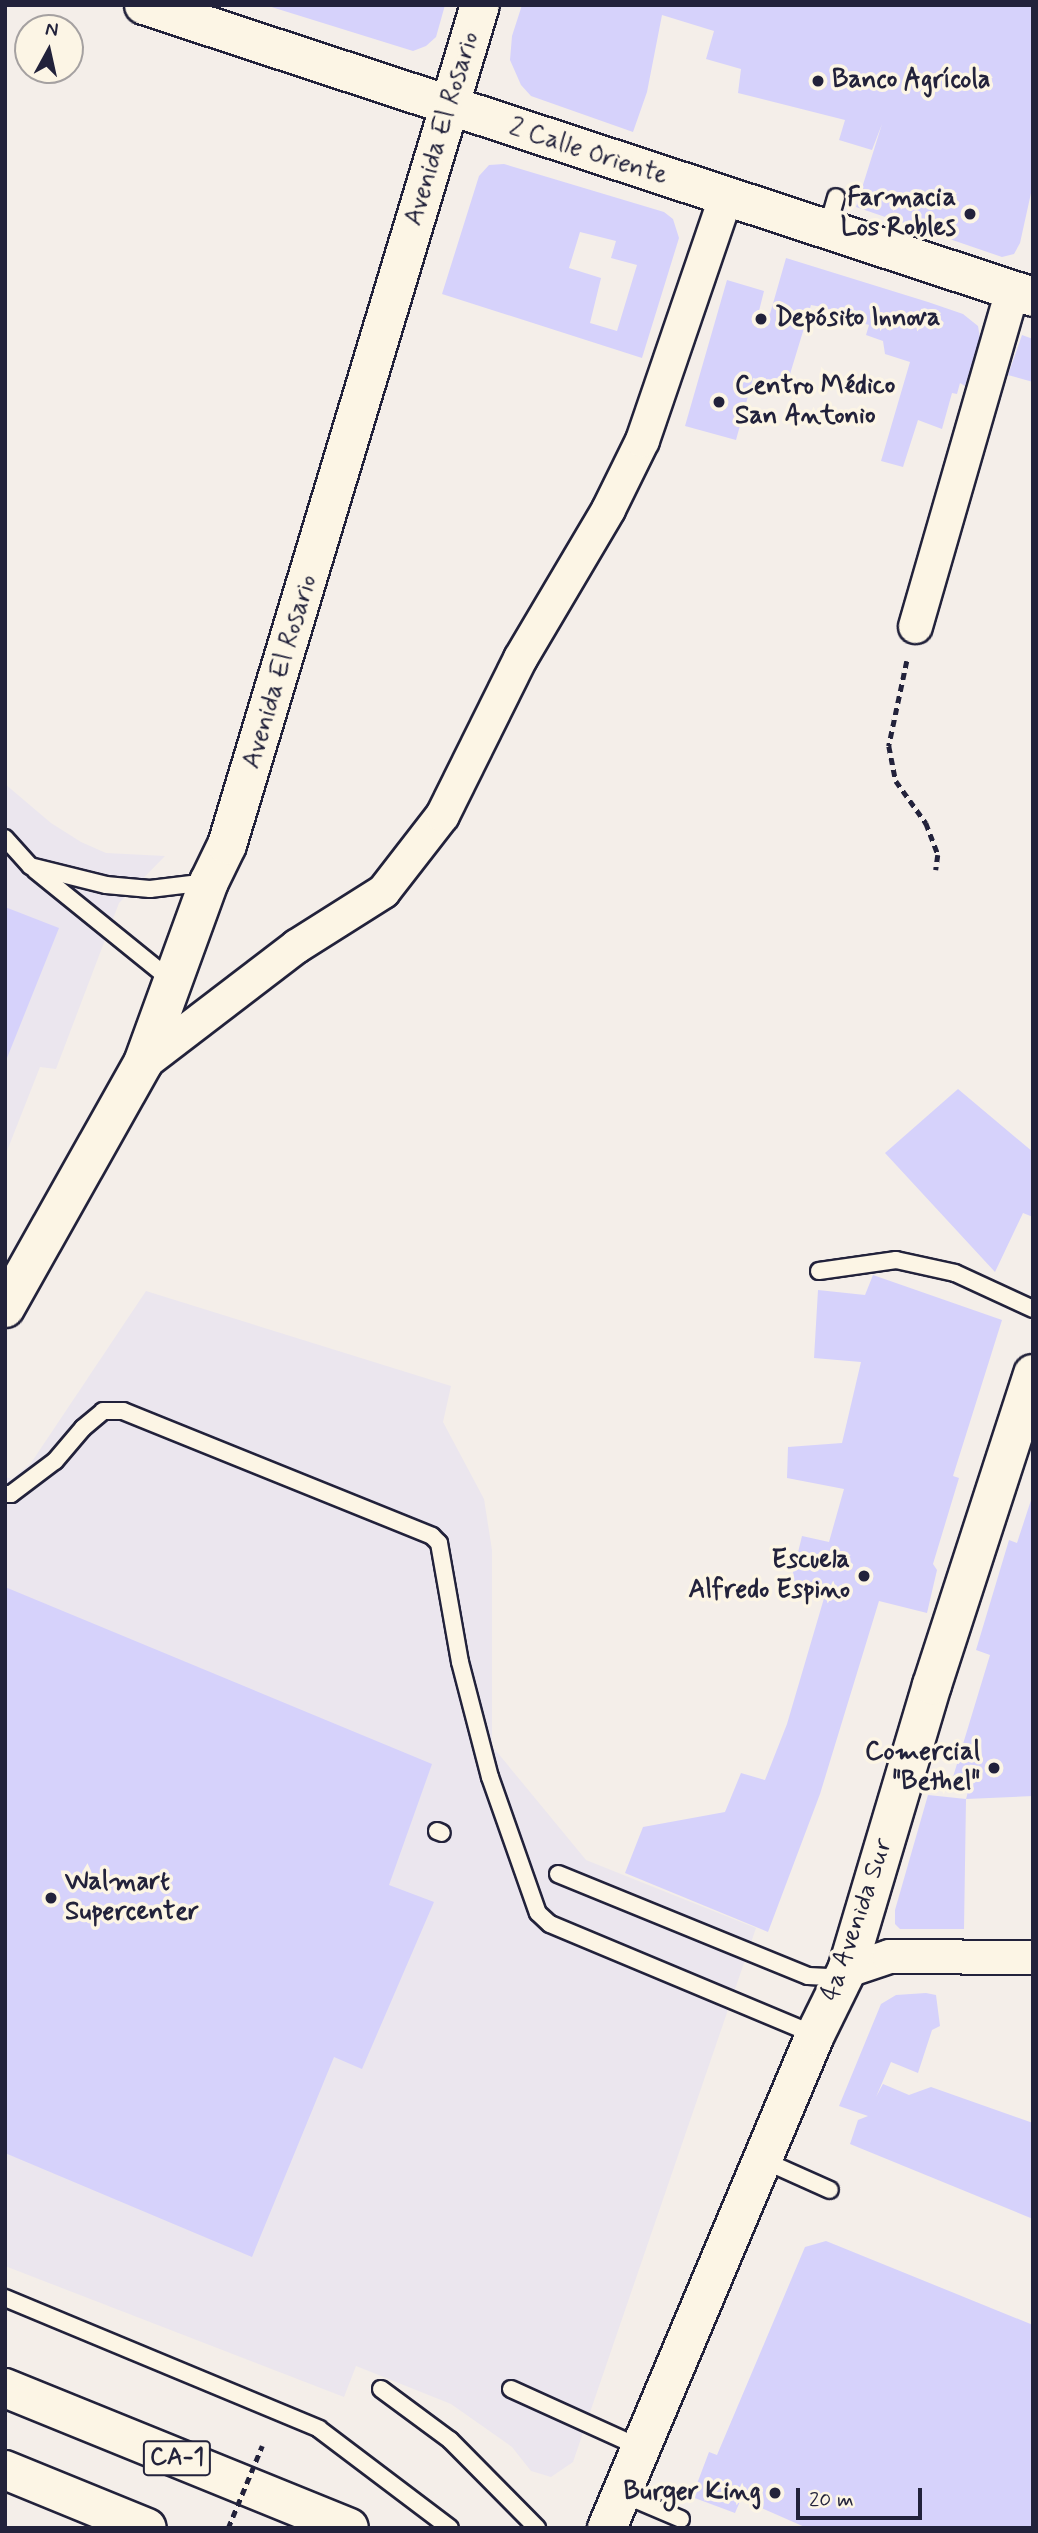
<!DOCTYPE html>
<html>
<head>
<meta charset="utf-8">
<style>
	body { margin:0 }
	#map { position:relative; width:1038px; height:2533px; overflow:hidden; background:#f4eee9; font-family:Mynerve,sans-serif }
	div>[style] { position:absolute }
	.built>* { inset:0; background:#ebe6ee }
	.building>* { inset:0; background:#d6d2fb }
	.path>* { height:4.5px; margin-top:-2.25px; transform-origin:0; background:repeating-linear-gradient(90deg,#22223b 0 7px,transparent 0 12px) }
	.roads { filter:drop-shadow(2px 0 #22223b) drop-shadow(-2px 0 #22223b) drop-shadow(0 2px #22223b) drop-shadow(0 -2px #22223b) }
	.service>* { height:16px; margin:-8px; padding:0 8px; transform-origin:8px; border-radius:8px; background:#fcf5e5 }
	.minor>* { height:33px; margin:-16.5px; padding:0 16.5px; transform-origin:16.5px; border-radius:16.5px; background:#fcf5e5 }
	.tertiary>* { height:38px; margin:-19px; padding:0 19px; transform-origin:19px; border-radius:19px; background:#fcf5e5 }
	.secondary>* { height:38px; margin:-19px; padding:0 19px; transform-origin:19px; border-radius:19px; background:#fcf5e5 }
	.trunk>* { height:38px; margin:-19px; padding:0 19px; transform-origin:19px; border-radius:19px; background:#fcf5e5 }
	.path-bridge>* { height:4.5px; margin-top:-2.25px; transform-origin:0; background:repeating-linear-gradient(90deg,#22223b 0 7px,transparent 0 12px) }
	.dots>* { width:19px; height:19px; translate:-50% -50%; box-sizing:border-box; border:4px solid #fcf5e5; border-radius:50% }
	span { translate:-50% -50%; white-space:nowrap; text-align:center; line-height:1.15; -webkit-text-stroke:7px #fcf5e5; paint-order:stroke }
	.shield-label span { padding:2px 5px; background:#fcf5e5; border:2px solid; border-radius:5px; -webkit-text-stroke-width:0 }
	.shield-label { font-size:24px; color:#22223b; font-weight:700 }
	.poi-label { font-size:26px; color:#22223b; font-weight:700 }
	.left { translate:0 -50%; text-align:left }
	.right { translate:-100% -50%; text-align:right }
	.street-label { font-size:26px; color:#22223b }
	.frame { position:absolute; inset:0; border:7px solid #22223b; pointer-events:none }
	.north { position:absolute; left:14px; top:14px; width:70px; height:70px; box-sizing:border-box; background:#fcf5e5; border:2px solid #a5a1a1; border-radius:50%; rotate:8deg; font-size:19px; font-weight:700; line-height:28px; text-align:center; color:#22223b }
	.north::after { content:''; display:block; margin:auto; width:24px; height:32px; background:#22223b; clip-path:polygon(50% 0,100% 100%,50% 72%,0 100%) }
	.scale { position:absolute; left:796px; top:2488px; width:126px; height:32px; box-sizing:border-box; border:4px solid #22223b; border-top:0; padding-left:9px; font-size:21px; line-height:24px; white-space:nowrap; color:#22223b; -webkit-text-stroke:5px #fcf5e5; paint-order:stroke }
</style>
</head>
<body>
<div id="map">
	<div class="built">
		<i style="clip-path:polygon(5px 784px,51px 823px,81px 842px,106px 853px,165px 856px,119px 903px,56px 1069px,40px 1067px,5px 1156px)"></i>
		<i style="clip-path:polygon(146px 1291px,451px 1386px,443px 1422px,484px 1499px,492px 1550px,492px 1746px,586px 1860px,756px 1928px,573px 2462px,551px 2477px,531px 2471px,512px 2447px,451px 2404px,356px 2366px,344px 2397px,5px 2266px,5px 1477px,12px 1479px,31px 1463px)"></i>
	</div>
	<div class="building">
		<i style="clip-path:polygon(265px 5px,445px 5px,436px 37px,426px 46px,413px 51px)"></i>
		<i style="clip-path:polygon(522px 5px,1033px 5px,1033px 184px,1020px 243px,1014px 254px,1002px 257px,856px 207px,882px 124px,872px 150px,839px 140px,845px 120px,738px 93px,741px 69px,706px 59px,714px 31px,662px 15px,647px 92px,633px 132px,531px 96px,521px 85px,510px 60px,512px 36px)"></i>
		<i style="clip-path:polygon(evenodd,504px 164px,664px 212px,673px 219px,679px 238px,642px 358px,442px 294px,479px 176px,489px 165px,504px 164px,580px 232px,616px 241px,611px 258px,637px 265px,617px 331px,590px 323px,601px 278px,569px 268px,580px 232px)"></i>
		<i style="clip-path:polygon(786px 258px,928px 302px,963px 314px,978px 326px,980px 338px,965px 386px,960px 383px,957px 394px,952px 393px,942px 429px,918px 420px,903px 467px,881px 461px,910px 362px,885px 354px,883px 341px,866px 335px,869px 325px,837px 315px,838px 312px,822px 307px,811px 305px,787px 384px,753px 378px,736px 440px,685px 426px,727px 280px,764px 291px,759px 311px,770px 314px)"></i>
		<i style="clip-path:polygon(1022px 335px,1033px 339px,1033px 382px,1008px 375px)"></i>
		<i style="clip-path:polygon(5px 907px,59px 928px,5px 1063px)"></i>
		<i style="clip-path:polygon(958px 1089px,1033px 1152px,1033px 1217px,1023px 1213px,995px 1272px,885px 1153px)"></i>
		<i style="clip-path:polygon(873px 1275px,1002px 1320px,953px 1476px,959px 1478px,933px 1564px,937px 1570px,927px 1613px,879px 1601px,820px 1794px,768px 1932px,625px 1873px,643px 1827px,725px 1812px,741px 1773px,765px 1780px,787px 1724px,827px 1588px,791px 1581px,802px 1536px,829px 1542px,844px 1489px,787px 1478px,788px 1447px,842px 1443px,861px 1362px,814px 1358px,818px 1290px,865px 1295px)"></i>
		<i style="clip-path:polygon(1033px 1494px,1033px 1796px,966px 1799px,964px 1929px,900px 1929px,895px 1924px,895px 1910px,928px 1795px,966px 1799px,971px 1781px,953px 1777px,990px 1655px,976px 1650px,1009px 1540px,1017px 1543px)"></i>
		<i style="clip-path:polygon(5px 1587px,432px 1764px,389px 1885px,434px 1902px,362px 2069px,334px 2057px,252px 2257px,5px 2153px)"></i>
		<i style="clip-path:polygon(926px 1993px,936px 1995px,940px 2026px,932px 2030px,918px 2073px,891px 2062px,876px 2097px,883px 2084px,909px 2095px,931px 2087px,1033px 2123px,1033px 2219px,850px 2144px,858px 2120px,868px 2116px,839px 2106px,881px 2004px,896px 1995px)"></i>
		<i style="clip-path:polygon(826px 2241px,1033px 2325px,1033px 2528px,807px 2528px,741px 2499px,735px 2513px,692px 2497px,709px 2452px,717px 2455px,805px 2247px)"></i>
	</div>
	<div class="path">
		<i style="left:907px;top:661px;width:87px;rotate:102deg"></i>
		<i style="left:889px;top:746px;width:36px;rotate:79deg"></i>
		<i style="left:896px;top:781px;width:52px;rotate:54.5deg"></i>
		<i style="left:926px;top:823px;width:34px;rotate:69deg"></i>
		<i style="left:938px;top:855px;width:15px;rotate:98deg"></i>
	</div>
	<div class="roads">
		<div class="service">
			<i style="left:827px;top:229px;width:33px;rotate:-74deg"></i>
			<i style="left:5px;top:838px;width:38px;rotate:48deg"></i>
			<i style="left:30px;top:866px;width:78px;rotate:14deg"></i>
			<i style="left:106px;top:885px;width:44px;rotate:5.2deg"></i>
			<i style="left:150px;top:889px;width:58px;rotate:-6.9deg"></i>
			<i style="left:35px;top:870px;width:176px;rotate:39deg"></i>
			<i style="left:819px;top:1271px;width:78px;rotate:-8.1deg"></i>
			<i style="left:896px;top:1260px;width:60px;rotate:12.4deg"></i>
			<i style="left:955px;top:1273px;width:86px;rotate:24.8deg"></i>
			<i style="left:5px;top:1494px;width:6px"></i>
			<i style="left:11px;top:1494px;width:55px;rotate:-36.9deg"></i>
			<i style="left:55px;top:1461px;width:43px;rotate:-49.7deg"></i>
			<i style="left:83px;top:1428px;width:26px;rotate:-40deg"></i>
			<i style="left:103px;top:1411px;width:20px"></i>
			<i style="left:123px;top:1411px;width:333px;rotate:22deg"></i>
			<i style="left:432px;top:1536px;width:10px;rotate:45deg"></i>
			<i style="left:439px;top:1543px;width:121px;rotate:80deg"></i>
			<i style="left:460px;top:1662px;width:119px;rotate:75.4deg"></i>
			<i style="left:490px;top:1777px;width:144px;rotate:70.6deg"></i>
			<i style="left:538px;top:1913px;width:16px;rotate:43deg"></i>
			<i style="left:550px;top:1924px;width:287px;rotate:22.7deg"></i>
			<i style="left:437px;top:1831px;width:5px;rotate:22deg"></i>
			<i style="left:558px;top:1874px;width:270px;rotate:22.2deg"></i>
			<i style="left:808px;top:1976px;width:20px;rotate:3deg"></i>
			<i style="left:828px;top:1977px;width:15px;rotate:-20deg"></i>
			<i style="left:763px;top:2160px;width:73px;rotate:24.1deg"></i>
			<i style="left:5px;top:2298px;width:340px;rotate:22.6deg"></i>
			<i style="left:319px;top:2429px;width:164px;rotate:37.1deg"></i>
			<i style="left:381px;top:2389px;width:86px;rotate:36.5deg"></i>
			<i style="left:450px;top:2440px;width:124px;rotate:45.3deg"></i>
			<i style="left:511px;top:2389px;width:143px;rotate:24.4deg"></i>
			<i style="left:622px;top:2494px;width:64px;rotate:23deg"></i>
		</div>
		<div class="minor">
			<i style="left:915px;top:626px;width:351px;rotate:-73.9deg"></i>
			<i style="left:143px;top:1063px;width:193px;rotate:-37.4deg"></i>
			<i style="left:296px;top:946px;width:103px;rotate:-32.3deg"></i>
			<i style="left:383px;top:891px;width:96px;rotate:-52.2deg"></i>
			<i style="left:442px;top:815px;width:175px;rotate:-63.6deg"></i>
			<i style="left:520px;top:658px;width:173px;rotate:-59.4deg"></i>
			<i style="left:608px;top:509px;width:77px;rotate:-63.8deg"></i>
			<i style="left:642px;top:440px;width:257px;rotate:-71.1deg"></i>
			<i style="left:847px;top:1970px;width:44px;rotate:-18.4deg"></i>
			<i style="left:889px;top:1956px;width:144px;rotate:0.4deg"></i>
		</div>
		<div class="tertiary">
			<i style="left:5px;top:1308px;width:281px;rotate:-60.6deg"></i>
			<i style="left:143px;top:1063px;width:193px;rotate:-70deg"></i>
			<i style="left:209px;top:882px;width:41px;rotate:-64.1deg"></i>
			<i style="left:227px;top:845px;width:877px;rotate:-73.24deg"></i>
		</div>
		<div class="secondary">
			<i style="left:144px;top:5px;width:936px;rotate:18.18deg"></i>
			<i style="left:607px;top:2528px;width:535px;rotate:-67.12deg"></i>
			<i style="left:815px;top:2035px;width:72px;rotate:-63.8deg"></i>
			<i style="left:847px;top:1970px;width:297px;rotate:-73.4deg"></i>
			<i style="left:932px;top:1685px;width:327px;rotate:-72deg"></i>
		</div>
		<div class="trunk">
			<i style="left:5px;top:2388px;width:371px;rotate:22.1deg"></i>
			<i style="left:5px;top:2470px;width:153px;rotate:22.2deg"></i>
		</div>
	</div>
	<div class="path-bridge">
		<i style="left:228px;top:2528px;width:89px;rotate:-67.5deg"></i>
	</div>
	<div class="dots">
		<i style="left:818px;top:81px;background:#22223b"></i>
		<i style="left:970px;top:214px;background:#22223b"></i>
		<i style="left:761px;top:319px;background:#22223b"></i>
		<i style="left:719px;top:402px;background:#22223b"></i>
		<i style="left:864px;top:1576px;background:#22223b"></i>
		<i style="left:994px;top:1768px;background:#22223b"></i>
		<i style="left:51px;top:1898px;background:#22223b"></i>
		<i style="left:775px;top:2493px;background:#22223b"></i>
	</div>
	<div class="shield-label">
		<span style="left:177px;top:2458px">CA-1</span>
	</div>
	<div class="poi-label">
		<span class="left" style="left:832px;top:81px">Banco Agrícola</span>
		<span class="right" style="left:956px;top:214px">Farmacia<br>Los Robles</span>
		<span class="left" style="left:775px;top:319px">Depósito Innova</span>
		<span class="left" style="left:735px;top:402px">Centro Médico<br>San Antonio</span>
		<span class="right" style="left:850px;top:1576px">Escuela<br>Alfredo Espino</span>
		<span class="right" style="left:980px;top:1768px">Comercial<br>"Bethel"</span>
		<span class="left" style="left:65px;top:1898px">Walmart<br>Supercenter</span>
		<span class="right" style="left:761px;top:2493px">Burger King</span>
	</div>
	<div class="street-label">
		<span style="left:443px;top:129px;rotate:-73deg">Avenida El Rosario</span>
		<span style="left:588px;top:153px;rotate:18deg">2 Calle Oriente</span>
		<span style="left:281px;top:672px;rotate:-73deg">Avenida El Rosario</span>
		<span style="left:858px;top:1920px;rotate:-71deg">4a Avenida Sur</span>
	</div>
	<div class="frame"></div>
	<div class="north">N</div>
	<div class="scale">20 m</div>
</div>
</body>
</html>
